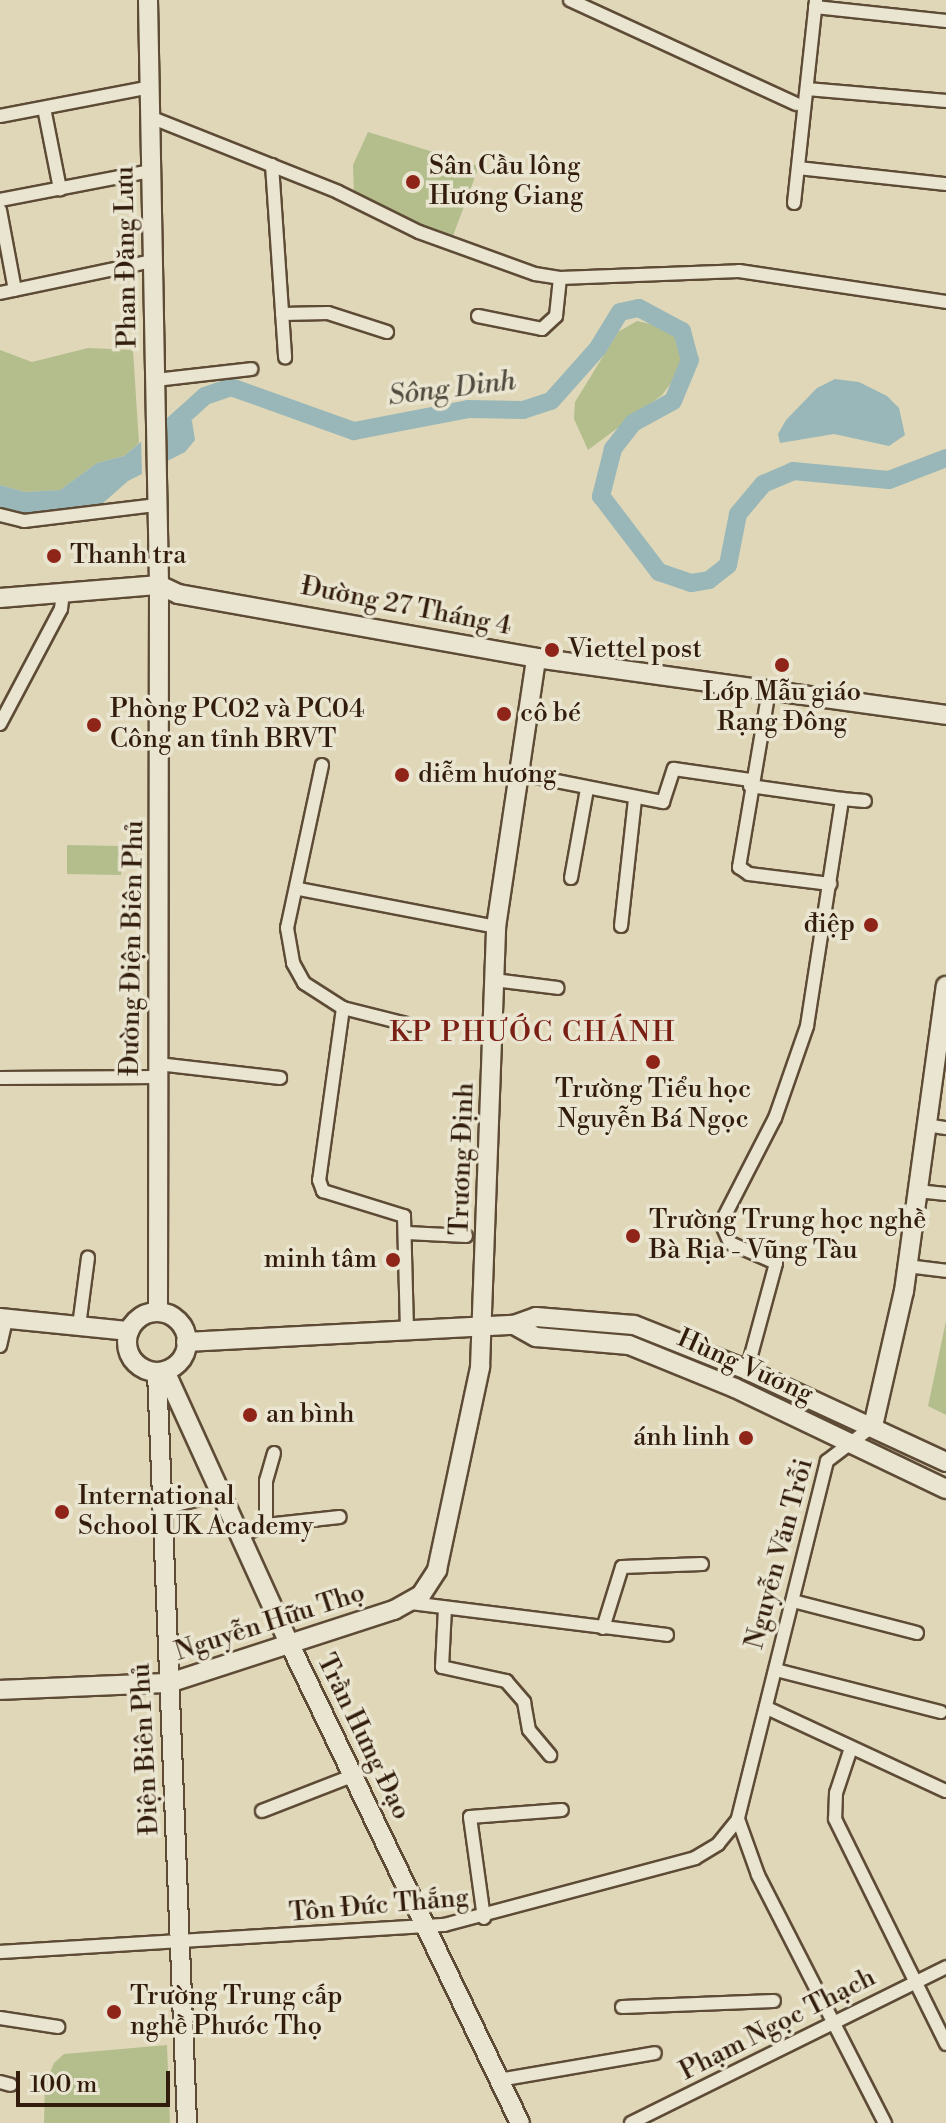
<!DOCTYPE html>
<html>
<head>
<meta charset="utf-8">
<style>
	body { margin:0 }
	#map { position:relative; width:946px; height:2123px; overflow:hidden; background:#dfd7b7; font-family:"Libre Bodoni",serif }
	div>[style] { position:absolute }
	.green>* { inset:0; background:#b4be8d }
	.water>* { inset:0; background:#99b7b9 }
	.pier>* { inset:0; background:#dfd7b7 }
	.river>* { height:18px; margin:-9px; padding:0 9px; transform-origin:9px; border-radius:9px; background:#99b7b9 }
	.roads { filter:drop-shadow(2px 0 #5d4b36) drop-shadow(-2px 0 #5d4b36) drop-shadow(0 2px #5d4b36) drop-shadow(0 -2px #5d4b36) }
	.street>* { height:12px; margin:-6px; padding:0 6px; transform-origin:6px; border-radius:6px; background:#eae5d0 }
	.secondary>* { height:18px; margin:-9px; padding:0 9px; transform-origin:9px; border-radius:9px; background:#eae5d0 }
	.secondary>.ring { margin:-9px; padding:0; box-sizing:content-box; background:none; border:18px solid #eae5d0; border-radius:50% }
	.dots>* { width:22px; height:22px; translate:-50% -50%; box-sizing:border-box; border:4px solid #eae5d0; border-radius:50% }
	span { translate:-50% -50%; white-space:nowrap; text-align:center; line-height:1.15; -webkit-text-stroke:7px #eae5d0; paint-order:stroke }
	.poi-label { font-size:26px; color:#321c0b }
	.left { translate:0 -50%; text-align:left }
	.right { translate:-100% -50%; text-align:right }
	.street-label { font-size:26px; color:#321c0b }
	.water-label { font-size:28px; color:#514a3f; font-style:italic }
	.neighbourhood-label { font-size:28px; color:#7a1f14; letter-spacing:2px }
	.scale { position:absolute; left:16px; top:2071px; width:154px; height:36px; box-sizing:border-box; border:4px solid #321c0b; border-top:0; padding-left:10px; font-size:24px; line-height:28px; white-space:nowrap; color:#321c0b; -webkit-text-stroke:6px #eae5d0; paint-order:stroke }
</style>
</head>
<body>
<div id="map">
	<div class="green">
		<i style="clip-path:polygon(368px 132px,479px 166px,450px 244px,354px 197px,353px 165px)"></i>
		<i style="clip-path:polygon(637px 321px,672px 329px,683px 347px,683px 367px,662px 395px,588px 450px,574px 419px,575px 402px,618px 332px)"></i>
		<i style="clip-path:polygon(88px 348px,133px 350px,139px 443px,124px 456px,97px 463px,60px 490px,25px 492px,0 485px,0 350px,32px 362px)"></i>
		<i style="clip-path:polygon(67px 845px,122px 846px,121px 875px,67px 874px)"></i>
		<i style="clip-path:polygon(946px 1321px,946px 1415px,928px 1406px)"></i>
		<i style="clip-path:polygon(167px 2045px,170px 2123px,44px 2123px,45px 2084px,54px 2063px,64px 2054px)"></i>
	</div>
	<div class="water">
		<i style="clip-path:polygon(835px 379px,859px 382px,887px 396px,899px 408px,905px 435px,889px 446px,834px 434px,780px 443px,778px 434px,786px 420px,817px 388px)"></i>
		<i style="clip-path:polygon(173px 415px,192px 421px,195px 440px,185px 452px,128px 481px,102px 504px,28px 516px,0 509px,0 485px,25px 492px,60px 490px,97px 463px,124px 456px)"></i>
	</div>
	<div class="pier">
		<i style="clip-path:polygon(161px 420px,161px 468px,142px 478px,141px 436px)"></i>
	</div>
	<div class="river">
		<i style="left:164px;top:433px;width:55px;rotate:-42.1deg"></i>
		<i style="left:205px;top:396px;width:28px;rotate:-19deg"></i>
		<i style="left:231px;top:387px;width:131px;rotate:19.7deg"></i>
		<i style="left:354px;top:431px;width:116px;rotate:-10.9deg"></i>
		<i style="left:468px;top:409px;width:55px;rotate:1deg"></i>
		<i style="left:523px;top:410px;width:29px;rotate:-18deg"></i>
		<i style="left:551px;top:401px;width:71px;rotate:-48.4deg"></i>
		<i style="left:598px;top:348px;width:42px;rotate:-58.6deg"></i>
		<i style="left:620px;top:312px;width:19px;rotate:-12deg"></i>
		<i style="left:639px;top:308px;width:49px;rotate:28.1deg"></i>
		<i style="left:682px;top:331px;width:30px;rotate:75deg"></i>
		<i style="left:690px;top:360px;width:44px;rotate:112.5deg"></i>
		<i style="left:673px;top:401px;width:46px;rotate:151.2deg"></i>
		<i style="left:633px;top:423px;width:33px;rotate:128deg"></i>
		<i style="left:613px;top:449px;width:49px;rotate:104.3deg"></i>
		<i style="left:601px;top:496px;width:96px;rotate:52.7deg"></i>
		<i style="left:659px;top:572px;width:34px;rotate:19deg"></i>
		<i style="left:691px;top:583px;width:18px;rotate:-9deg"></i>
		<i style="left:709px;top:580px;width:24px;rotate:-38deg"></i>
		<i style="left:728px;top:565px;width:52px;rotate:-78.9deg"></i>
		<i style="left:738px;top:514px;width:39px;rotate:-50deg"></i>
		<i style="left:763px;top:484px;width:33px;rotate:-23deg"></i>
		<i style="left:793px;top:471px;width:96px;rotate:5.4deg"></i>
		<i style="left:889px;top:480px;width:61px;rotate:-21.1deg"></i>
	</div>
	<div class="roads">
		<div class="street">
			<i style="left:570px;top:0;width:249px;rotate:24.7deg"></i>
			<i style="left:815px;top:7px;width:132px;rotate:6.1deg"></i>
			<i style="left:807px;top:89px;width:140px;rotate:4.9deg"></i>
			<i style="left:44px;top:108px;width:83px;rotate:78.8deg"></i>
			<i style="left:0;top:116px;width:153px;rotate:-10.9deg"></i>
			<i style="left:150px;top:117px;width:202px;rotate:21.7deg"></i>
			<i style="left:338px;top:192px;width:90px;rotate:26.3deg"></i>
			<i style="left:419px;top:232px;width:123px;rotate:19.9deg"></i>
			<i style="left:535px;top:274px;width:25px;rotate:9deg"></i>
			<i style="left:560px;top:278px;width:179px;rotate:-2.2deg"></i>
			<i style="left:739px;top:271px;width:209px;rotate:8.5deg"></i>
			<i style="left:272px;top:165px;width:193px;rotate:86.1deg"></i>
			<i style="left:798px;top:168px;width:149px;rotate:6.2deg"></i>
			<i style="left:0;top:200px;width:154px;rotate:-10.9deg"></i>
			<i style="left:794px;top:203px;width:204px;rotate:-83.8deg"></i>
			<i style="left:0;top:210px;width:81px;rotate:79.4deg"></i>
			<i style="left:0;top:293px;width:155px;rotate:-11.9deg"></i>
			<i style="left:282px;top:314px;width:46px;rotate:-1.2deg"></i>
			<i style="left:328px;top:313px;width:62px;rotate:17.9deg"></i>
			<i style="left:478px;top:316px;width:65px;rotate:11.5deg"></i>
			<i style="left:542px;top:329px;width:19px;rotate:-43deg"></i>
			<i style="left:556px;top:316px;width:38px;rotate:-84deg"></i>
			<i style="left:155px;top:380px;width:97px;rotate:-6.5deg"></i>
			<i style="left:0;top:515px;width:25px;rotate:14deg"></i>
			<i style="left:24px;top:521px;width:134px;rotate:-6.9deg"></i>
			<i style="left:769px;top:690px;width:180px;rotate:99.6deg"></i>
			<i style="left:739px;top:867px;width:12px;rotate:35deg"></i>
			<i style="left:749px;top:874px;width:82px;rotate:7deg"></i>
			<i style="left:0;top:724px;width:130px;rotate:-62.1deg"></i>
			<i style="left:61px;top:609px;width:17px;rotate:-83deg"></i>
			<i style="left:322px;top:765px;width:167px;rotate:102.1deg"></i>
			<i style="left:287px;top:928px;width:36px;rotate:80deg"></i>
			<i style="left:293px;top:963px;width:23px;rotate:61deg"></i>
			<i style="left:304px;top:983px;width:46px;rotate:32.7deg"></i>
			<i style="left:343px;top:1008px;width:174px;rotate:97.9deg"></i>
			<i style="left:319px;top:1180px;width:12px;rotate:70deg"></i>
			<i style="left:323px;top:1191px;width:85px;rotate:17.2deg"></i>
			<i style="left:404px;top:1216px;width:114px;rotate:88.5deg"></i>
			<i style="left:521px;top:774px;width:145px;rotate:11.2deg"></i>
			<i style="left:663px;top:802px;width:35px;rotate:-72deg"></i>
			<i style="left:674px;top:769px;width:77px;rotate:8.2deg"></i>
			<i style="left:750px;top:786px;width:93px;rotate:8deg"></i>
			<i style="left:571px;top:878px;width:90px;rotate:-79.8deg"></i>
			<i style="left:299px;top:889px;width:201px;rotate:10.9deg"></i>
			<i style="left:621px;top:926px;width:128px;rotate:-83.7deg"></i>
			<i style="left:494px;top:980px;width:64px;rotate:7.1deg"></i>
			<i style="left:343px;top:1008px;width:69px;rotate:14.2deg"></i>
			<i style="left:158px;top:1064px;width:123px;rotate:6.5deg"></i>
			<i style="left:0;top:1078px;width:158px;rotate:-0.4deg"></i>
			<i style="left:926px;top:1125px;width:20px;rotate:9deg"></i>
			<i style="left:917px;top:1191px;width:29px;rotate:6deg"></i>
			<i style="left:407px;top:1233px;width:59px;rotate:2.9deg"></i>
			<i style="left:907px;top:1266px;width:39px;rotate:7deg"></i>
			<i style="left:79px;top:1326px;width:69px;rotate:-82.5deg"></i>
			<i style="left:0;top:1346px;width:28px;rotate:-77deg"></i>
			<i style="left:747px;top:1370px;width:111px;rotate:-74.8deg"></i>
			<i style="left:776px;top:1263px;width:50px;rotate:-156.5deg"></i>
			<i style="left:730px;top:1243px;width:22px;rotate:-114deg"></i>
			<i style="left:721px;top:1223px;width:118px;rotate:-62.8deg"></i>
			<i style="left:775px;top:1118px;width:97px;rotate:-70.8deg"></i>
			<i style="left:807px;top:1026px;width:230px;rotate:-81.2deg"></i>
			<i style="left:842px;top:799px;width:23px;rotate:5deg"></i>
			<i style="left:873px;top:1426px;width:58px;rotate:142.7deg"></i>
			<i style="left:827px;top:1461px;width:369px;rotate:104deg"></i>
			<i style="left:738px;top:1819px;width:59px;rotate:70.3deg"></i>
			<i style="left:758px;top:1875px;width:279px;rotate:62.9deg"></i>
			<i style="left:164px;top:1508px;width:58px;rotate:-14deg"></i>
			<i style="left:266px;top:1525px;width:44px;rotate:-90deg"></i>
			<i style="left:266px;top:1481px;width:29px;rotate:-74deg"></i>
			<i style="left:239px;top:1536px;width:29px;rotate:-22deg"></i>
			<i style="left:266px;top:1525px;width:74px;rotate:-6.2deg"></i>
			<i style="left:793px;top:1601px;width:128px;rotate:14.5deg"></i>
			<i style="left:411px;top:1603px;width:258px;rotate:7.1deg"></i>
			<i style="left:445px;top:1608px;width:59px;rotate:92.9deg"></i>
			<i style="left:442px;top:1667px;width:66px;rotate:12.3deg"></i>
			<i style="left:506px;top:1681px;width:28px;rotate:49deg"></i>
			<i style="left:524px;top:1702px;width:28px;rotate:80deg"></i>
			<i style="left:529px;top:1730px;width:33px;rotate:50deg"></i>
			<i style="left:603px;top:1628px;width:64px;rotate:-72.7deg"></i>
			<i style="left:622px;top:1567px;width:80px;rotate:-2.1deg"></i>
			<i style="left:776px;top:1670px;width:170px;rotate:14.3deg"></i>
			<i style="left:767px;top:1708px;width:197px;rotate:24.9deg"></i>
			<i style="left:851px;top:1748px;width:47px;rotate:108.4deg"></i>
			<i style="left:836px;top:1793px;width:26px;rotate:92deg"></i>
			<i style="left:835px;top:1819px;width:251px;rotate:63.7deg"></i>
			<i style="left:262px;top:1811px;width:97px;rotate:-21.3deg"></i>
			<i style="left:484px;top:1918px;width:102px;rotate:-97.9deg"></i>
			<i style="left:470px;top:1817px;width:92px;rotate:-4.4deg"></i>
			<i style="left:0;top:1952px;width:445px;rotate:-3.5deg"></i>
			<i style="left:444px;top:1925px;width:260px;rotate:-14.9deg"></i>
			<i style="left:695px;top:1858px;width:27px;rotate:-31deg"></i>
			<i style="left:718px;top:1844px;width:32px;rotate:-51deg"></i>
			<i style="left:622px;top:2007px;width:152px;rotate:-2.3deg"></i>
			<i style="left:0;top:2018px;width:59px;rotate:8.8deg"></i>
			<i style="left:499px;top:2080px;width:158px;rotate:-9.8deg"></i>
			<i style="left:0;top:2082px;width:11px;rotate:15deg"></i>
			<i style="left:631px;top:2123px;width:352px;rotate:-26.3deg"></i>
		</div>
		<div class="secondary">
			<i style="left:148px;top:0;width:585px;rotate:88.92deg"></i>
			<i style="left:159px;top:585px;width:727px;rotate:90.08deg"></i>
			<i style="left:0;top:598px;width:160px;rotate:-4.7deg"></i>
			<i style="left:159px;top:585px;width:21px;rotate:25deg"></i>
			<i style="left:178px;top:594px;width:364px;rotate:10.1deg"></i>
			<i style="left:536px;top:658px;width:414px;rotate:7.9deg"></i>
			<i class="ring" style="left:127px;top:1312px;width:42px;height:42px"></i>
			<i style="left:0;top:1318px;width:130px;rotate:5.8deg"></i>
			<i style="left:514px;top:1325px;width:25px;rotate:29deg"></i>
			<i style="left:536px;top:1337px;width:93px;rotate:4.9deg"></i>
			<i style="left:629px;top:1345px;width:114px;rotate:22.1deg"></i>
			<i style="left:735px;top:1388px;width:234px;rotate:25.6deg"></i>
			<i style="left:186px;top:1342px;width:328px;rotate:-3deg"></i>
			<i style="left:514px;top:1325px;width:23px;rotate:-20deg"></i>
			<i style="left:536px;top:1317px;width:98px;rotate:4.7deg"></i>
			<i style="left:634px;top:1325px;width:122px;rotate:21.7deg"></i>
			<i style="left:747px;top:1370px;width:219px;rotate:24.8deg"></i>
			<i style="left:165px;top:1371px;width:303px;rotate:65.5deg"></i>
			<i style="left:291px;top:1647px;width:528px;rotate:64.31deg"></i>
			<i style="left:157px;top:1372px;width:752px;rotate:87.71deg"></i>
			<i style="left:873px;top:1426px;width:139px;rotate:-77.1deg"></i>
			<i style="left:904px;top:1291px;width:308px;rotate:-82.2deg"></i>
			<i style="left:0;top:1690px;width:169px;rotate:-2.4deg"></i>
			<i style="left:169px;top:1683px;width:237px;rotate:-18deg"></i>
			<i style="left:394px;top:1610px;width:31px;rotate:-29deg"></i>
			<i style="left:421px;top:1595px;width:30px;rotate:-57deg"></i>
			<i style="left:437px;top:1570px;width:208px;rotate:-78deg"></i>
			<i style="left:480px;top:1367px;width:440px;rotate:-87.9deg"></i>
			<i style="left:496px;top:927px;width:272px;rotate:-81.5deg"></i>
		</div>
	</div>
	<div class="dots">
		<i style="left:413px;top:182px;background:#8f2418"></i>
		<i style="left:54px;top:556px;background:#8f2418"></i>
		<i style="left:552px;top:650px;background:#8f2418"></i>
		<i style="left:782px;top:665px;background:#8f2418"></i>
		<i style="left:504px;top:714px;background:#8f2418"></i>
		<i style="left:94px;top:725px;background:#8f2418"></i>
		<i style="left:402px;top:775px;background:#8f2418"></i>
		<i style="left:871px;top:925px;background:#8f2418"></i>
		<i style="left:653px;top:1062px;background:#8f2418"></i>
		<i style="left:633px;top:1236px;background:#8f2418"></i>
		<i style="left:393px;top:1260px;background:#8f2418"></i>
		<i style="left:250px;top:1415px;background:#8f2418"></i>
		<i style="left:746px;top:1438px;background:#8f2418"></i>
		<i style="left:62px;top:1512px;background:#8f2418"></i>
		<i style="left:114px;top:2012px;background:#8f2418"></i>
	</div>
	<div class="poi-label">
		<span class="left" style="left:429px;top:182px">Sân Cầu lông<br>Hương Giang</span>
		<span class="left" style="left:70px;top:556px">Thanh tra</span>
		<span class="left" style="left:568px;top:650px">Viettel post</span>
		<span style="left:782px;top:708px">Lớp Mẫu giáo<br>Rạng Đông</span>
		<span class="left" style="left:110px;top:725px">Phòng PC02 và PC04<br>Công an tỉnh BRVT</span>
		<span class="left" style="left:520px;top:714px">cô bé</span>
		<span class="left" style="left:418px;top:775px">diễm hương</span>
		<span class="right" style="left:855px;top:925px">điệp</span>
		<span style="left:653px;top:1105px">Trường Tiểu học<br>Nguyễn Bá Ngọc</span>
		<span class="left" style="left:649px;top:1236px">Trường Trung học nghề<br>Bà Rịa - Vũng Tàu</span>
		<span class="right" style="left:377px;top:1260px">minh tâm</span>
		<span class="left" style="left:266px;top:1415px">an bình</span>
		<span class="right" style="left:730px;top:1438px">ánh linh</span>
		<span class="left" style="left:78px;top:1512px">International<br>School UK Academy</span>
		<span class="left" style="left:130px;top:2012px">Trường Trung cấp<br>nghề Phước Thọ</span>
	</div>
	<div class="street-label">
		<span style="left:127px;top:257px;rotate:-91deg">Phan Đăng Lưu</span>
		<span style="left:406px;top:607px;rotate:11deg">Đường 27 Tháng 4</span>
		<span style="left:133px;top:948px;rotate:-89deg">Đường Điện Biên Phủ</span>
		<span style="left:463px;top:1159px;rotate:-88deg">Trương Định</span>
		<span style="left:745px;top:1367px;rotate:24deg">Hùng Vương</span>
		<span style="left:780px;top:1554px;rotate:-75deg">Nguyễn Văn Trỗi</span>
		<span style="left:270px;top:1623px;rotate:-18deg">Nguyễn Hữu Thọ</span>
		<span style="left:363px;top:1737px;rotate:64deg">Trần Hưng Đạo</span>
		<span style="left:146px;top:1749px;rotate:-93deg">Điện Biên Phủ</span>
		<span style="left:379px;top:1906px;rotate:-5deg">Tôn Đức Thắng</span>
		<span style="left:778px;top:2025px;rotate:-27deg">Phạm Ngọc Thạch</span>
	</div>
	<div class="water-label">
		<span style="left:452px;top:389px;rotate:-7deg">Sông Dinh</span>
	</div>
	<div class="neighbourhood-label">
		<span style="left:533px;top:1033px">KP PHƯỚC CHÁNH</span>
	</div>
	<div class="scale">100 m</div>
</div>
</body>
</html>
